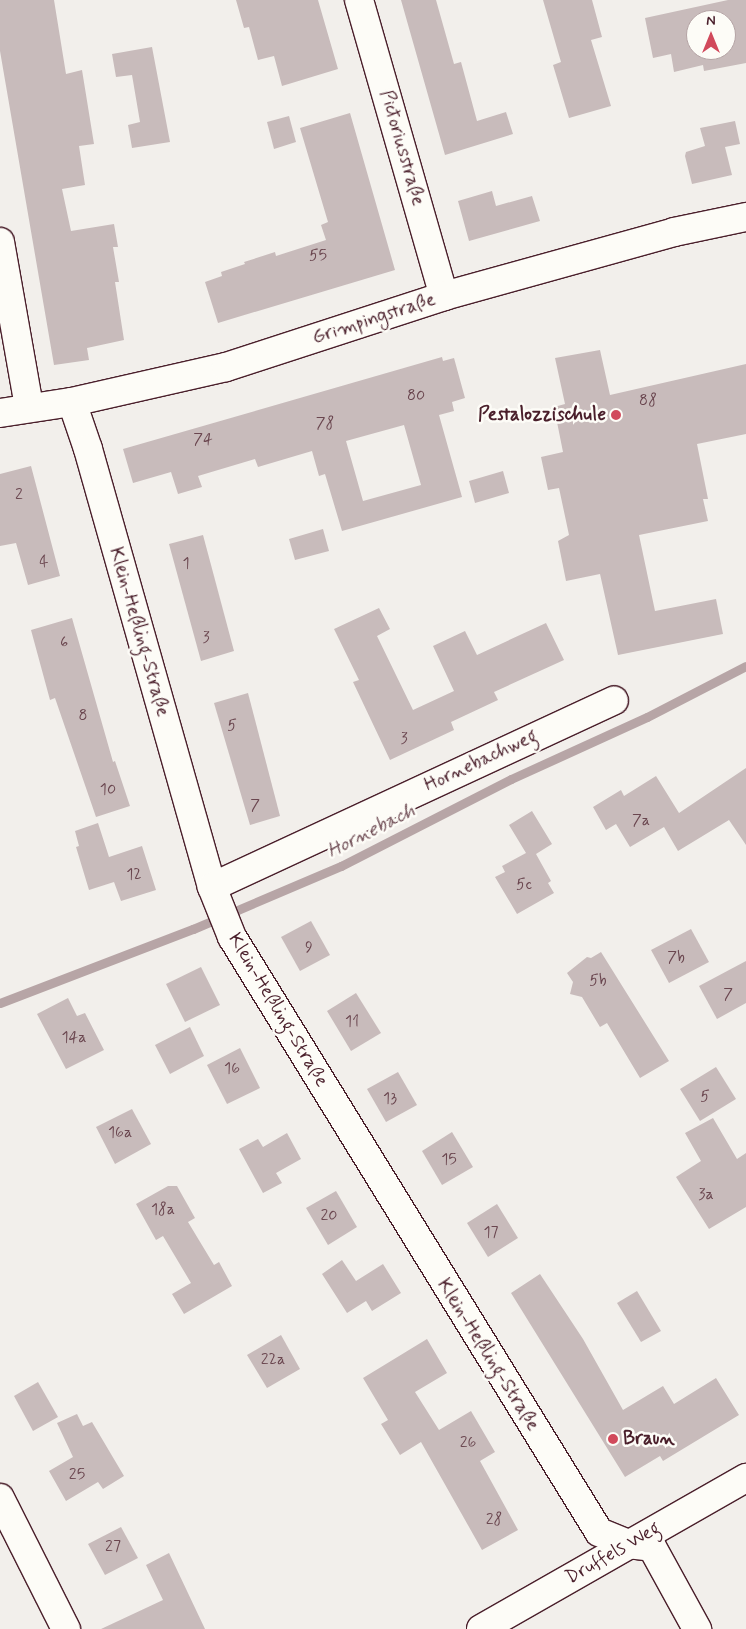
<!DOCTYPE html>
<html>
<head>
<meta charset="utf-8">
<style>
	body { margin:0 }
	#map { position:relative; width:746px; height:1629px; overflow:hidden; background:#f2efeb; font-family:Mynerve,sans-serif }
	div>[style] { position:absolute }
	.stream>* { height:9px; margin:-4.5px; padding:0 4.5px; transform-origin:4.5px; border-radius:4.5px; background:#b7a5a6 }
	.building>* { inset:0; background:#c8bbbb }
	.roads { filter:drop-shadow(1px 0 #4a1f2b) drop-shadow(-1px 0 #4a1f2b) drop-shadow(0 1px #4a1f2b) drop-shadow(0 -1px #4a1f2b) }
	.minor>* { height:28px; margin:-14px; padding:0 14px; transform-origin:14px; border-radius:14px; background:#fdfcf7 }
	.tertiary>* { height:28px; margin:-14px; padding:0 14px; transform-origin:14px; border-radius:14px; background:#fdfcf7 }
	.dots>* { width:14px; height:14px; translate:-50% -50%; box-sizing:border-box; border:2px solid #fdfcf7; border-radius:50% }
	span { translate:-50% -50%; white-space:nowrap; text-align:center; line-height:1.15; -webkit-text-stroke:5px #fdfcf7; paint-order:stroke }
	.number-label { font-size:16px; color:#6a464f }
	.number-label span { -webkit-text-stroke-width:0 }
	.street-label { font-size:19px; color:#4a1f2b }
	.poi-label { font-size:19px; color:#4a1f2b; font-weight:700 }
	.right { translate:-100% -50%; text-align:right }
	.left { translate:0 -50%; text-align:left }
	.water-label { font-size:20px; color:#704e56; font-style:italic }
	.north { position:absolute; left:686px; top:10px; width:50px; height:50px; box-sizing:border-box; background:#fdfcf7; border:1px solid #b5a4a5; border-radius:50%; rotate:0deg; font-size:14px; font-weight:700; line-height:20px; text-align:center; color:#4a1f2b }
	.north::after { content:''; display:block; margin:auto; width:18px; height:22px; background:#d1495b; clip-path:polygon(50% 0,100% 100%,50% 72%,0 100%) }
</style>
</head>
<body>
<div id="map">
	<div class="stream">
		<i style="left:0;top:1003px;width:207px;rotate:-21deg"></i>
		<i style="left:193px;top:929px;width:161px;rotate:-23.1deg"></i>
		<i style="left:341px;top:866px;width:191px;rotate:-27.1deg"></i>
		<i style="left:511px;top:779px;width:149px;rotate:-24.5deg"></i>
		<i style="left:647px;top:717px;width:111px;rotate:-27.3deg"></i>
	</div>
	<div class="building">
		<i style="clip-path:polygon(0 0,54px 0,66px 74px,82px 70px,94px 144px,79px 146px,85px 185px,62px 189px,71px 231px,114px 224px,118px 247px,113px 247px,119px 282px,115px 282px,124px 340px,87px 348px,89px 360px,54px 365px,0 51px)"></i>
		<i style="clip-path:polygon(236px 0,318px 0,338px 69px,282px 86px,274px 56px,258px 60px,249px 27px,244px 28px)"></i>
		<i style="clip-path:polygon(401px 0,436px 0,454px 64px,461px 62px,477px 121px,506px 112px,513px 134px,445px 155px)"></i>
		<i style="clip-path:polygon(543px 0,592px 0,602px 37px,591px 40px,611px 106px,569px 118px,553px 65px,561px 62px)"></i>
		<i style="clip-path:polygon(evenodd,728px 0,746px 0,746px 63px,704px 71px,703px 65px,674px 72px,671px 54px,653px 58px,645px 18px,728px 0,696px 20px,726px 20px,726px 50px,696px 50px,696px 20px)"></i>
		<i style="clip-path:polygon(152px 47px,170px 142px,132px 148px,128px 125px,140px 122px,132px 75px,116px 77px,112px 54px)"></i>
		<i style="clip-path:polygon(350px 113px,395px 270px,218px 323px,205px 282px,222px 276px,221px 272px,245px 264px,244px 262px,275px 252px,276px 256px,326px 240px,321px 225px,328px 222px,300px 128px)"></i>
		<i style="clip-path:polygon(289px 116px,296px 142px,274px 149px,267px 122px)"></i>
		<i style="clip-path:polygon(735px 121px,740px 144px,725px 147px,732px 175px,692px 184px,685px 156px,686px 152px,705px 146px,700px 128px)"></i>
		<i style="clip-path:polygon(492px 191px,496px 206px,532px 196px,540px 221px,469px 241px,458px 201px)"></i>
		<i style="clip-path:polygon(600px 350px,610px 395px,746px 364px,746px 434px,697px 444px,708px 499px,703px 499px,708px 521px,639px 535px,655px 611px,716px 599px,723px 634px,618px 655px,600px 574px,566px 581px,558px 541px,569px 535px,559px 488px,548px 490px,541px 457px,563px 452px,554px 407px,565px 404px,555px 358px)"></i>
		<i style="clip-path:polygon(evenodd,442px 357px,443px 361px,454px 358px,465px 398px,452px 402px,454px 411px,439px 415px,462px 497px,342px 531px,325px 474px,319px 476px,312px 451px,258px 467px,255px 459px,198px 476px,202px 487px,178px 494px,171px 472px,133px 483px,123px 449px,442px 357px,404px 425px,421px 485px,363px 501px,346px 441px,404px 425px)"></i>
		<i style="clip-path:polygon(31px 466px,60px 576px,28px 585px,16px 543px,0 546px,0 474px)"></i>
		<i style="clip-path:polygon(503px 471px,509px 493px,475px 503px,469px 481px)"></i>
		<i style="clip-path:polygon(323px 529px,329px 551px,295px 560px,289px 539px)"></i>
		<i style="clip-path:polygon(203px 535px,234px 651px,201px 661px,169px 544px)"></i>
		<i style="clip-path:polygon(379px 608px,390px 629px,377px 636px,413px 710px,454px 691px,433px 646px,465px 631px,477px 655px,546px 623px,564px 660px,494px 692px,498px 700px,451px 722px,454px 730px,390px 760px,353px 682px,359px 680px,334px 629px)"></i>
		<i style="clip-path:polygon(72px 618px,113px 762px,115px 761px,130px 806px,96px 817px,55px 698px,50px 700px,31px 630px)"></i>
		<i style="clip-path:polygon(248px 693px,280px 816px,250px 825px,214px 703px)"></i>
		<i style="clip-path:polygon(746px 768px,746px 845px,729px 820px,678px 851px,664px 827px,630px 847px,616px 824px,606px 830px,593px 807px,621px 790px,624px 796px,656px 776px,679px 813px)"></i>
		<i style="clip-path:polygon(532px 811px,552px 844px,536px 854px,551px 881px,548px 883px,554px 893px,517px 914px,495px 877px,505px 872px,502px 866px,526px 853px,509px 825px)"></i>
		<i style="clip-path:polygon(98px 823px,109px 857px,142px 846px,156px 890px,121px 901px,114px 882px,89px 890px,76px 847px,79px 846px,75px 831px)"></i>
		<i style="clip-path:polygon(311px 921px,330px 955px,300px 971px,281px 937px)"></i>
		<i style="clip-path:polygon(691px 929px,709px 962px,669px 983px,651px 950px)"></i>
		<i style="clip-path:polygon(601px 952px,669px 1061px,640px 1078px,607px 1023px,600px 1027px,582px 997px,570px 994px,573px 982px,567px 973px,587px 957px,591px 958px)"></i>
		<i style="clip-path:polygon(746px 961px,746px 1003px,717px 1019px,699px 986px)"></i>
		<i style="clip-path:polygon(201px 967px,220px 1005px,185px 1022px,166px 984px)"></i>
		<i style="clip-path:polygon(356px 993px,381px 1033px,351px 1051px,327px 1011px)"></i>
		<i style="clip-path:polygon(68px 998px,77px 1016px,85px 1013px,104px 1050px,66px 1069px,37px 1014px)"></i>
		<i style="clip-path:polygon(190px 1027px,204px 1056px,170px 1074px,155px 1045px)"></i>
		<i style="clip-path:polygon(240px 1048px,260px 1088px,227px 1104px,207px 1065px)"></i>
		<i style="clip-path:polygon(716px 1067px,736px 1099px,700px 1121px,680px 1089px)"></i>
		<i style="clip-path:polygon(398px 1072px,417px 1105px,386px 1122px,367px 1089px)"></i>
		<i style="clip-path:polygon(132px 1109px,151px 1144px,115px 1164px,96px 1127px)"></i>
		<i style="clip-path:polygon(713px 1118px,737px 1159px,746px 1153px,746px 1207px,709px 1229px,676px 1177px,701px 1161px,685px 1133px)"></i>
		<i style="clip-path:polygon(452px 1132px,473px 1167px,442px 1185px,422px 1151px)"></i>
		<i style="clip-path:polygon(287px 1133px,301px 1159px,276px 1173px,282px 1183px,263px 1193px,239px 1149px,258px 1139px,263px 1147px)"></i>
		<i style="clip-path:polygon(168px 1186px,177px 1186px,195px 1218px,188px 1222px,214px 1265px,219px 1262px,232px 1286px,184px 1314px,172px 1294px,191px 1283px,163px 1236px,156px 1240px,136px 1204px)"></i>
		<i style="clip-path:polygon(336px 1191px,357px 1227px,328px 1245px,306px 1208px)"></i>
		<i style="clip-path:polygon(497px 1204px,518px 1238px,488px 1257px,467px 1223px)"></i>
		<i style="clip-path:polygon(342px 1260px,356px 1281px,383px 1264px,401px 1293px,372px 1311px,366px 1301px,347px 1313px,322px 1274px)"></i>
		<i style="clip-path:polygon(540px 1274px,583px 1339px,623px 1410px,663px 1386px,674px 1404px,716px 1378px,739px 1415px,663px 1461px,660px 1456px,625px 1477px,511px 1293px)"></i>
		<i style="clip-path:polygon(637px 1291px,661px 1331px,641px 1342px,617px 1303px)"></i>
		<i style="clip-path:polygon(281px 1335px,300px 1369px,267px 1388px,247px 1355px)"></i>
		<i style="clip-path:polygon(427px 1339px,447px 1373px,415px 1392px,439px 1430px,471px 1411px,495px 1452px,480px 1461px,518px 1530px,482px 1550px,421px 1442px,400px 1455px,381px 1424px,388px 1420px,363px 1378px)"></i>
		<i style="clip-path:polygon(38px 1382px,58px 1417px,33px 1431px,14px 1396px)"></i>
		<i style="clip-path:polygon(77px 1414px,83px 1426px,92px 1422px,124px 1476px,103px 1489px,98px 1482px,66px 1501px,49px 1471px,73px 1457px,57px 1423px)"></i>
		<i style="clip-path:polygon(121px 1527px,138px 1558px,105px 1575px,88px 1544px)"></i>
		<i style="clip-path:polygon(169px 1553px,205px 1629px,101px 1629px,163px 1600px,146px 1565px)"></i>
	</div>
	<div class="roads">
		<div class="minor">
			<i style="left:359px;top:0;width:308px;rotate:74deg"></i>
			<i style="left:0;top:242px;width:168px;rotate:80deg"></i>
			<i style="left:72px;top:402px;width:50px;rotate:71.2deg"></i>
			<i style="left:88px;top:449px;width:455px;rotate:74.2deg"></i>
			<i style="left:212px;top:887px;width:54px;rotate:68.2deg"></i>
			<i style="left:232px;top:937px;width:699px;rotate:58.33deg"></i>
			<i style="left:599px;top:1532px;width:31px;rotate:22deg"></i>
			<i style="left:628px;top:1544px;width:24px;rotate:7deg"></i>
			<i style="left:652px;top:1547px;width:94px;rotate:61.2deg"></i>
			<i style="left:0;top:413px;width:73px;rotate:-8.7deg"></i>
			<i style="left:72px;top:402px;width:158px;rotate:-12.8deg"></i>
			<i style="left:226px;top:367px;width:229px;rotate:-18deg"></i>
			<i style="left:444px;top:296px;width:239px;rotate:-15.5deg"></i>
			<i style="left:674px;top:232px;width:74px;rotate:-11.8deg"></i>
			<i style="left:212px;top:887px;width:443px;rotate:-24.9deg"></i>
			<i style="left:0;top:1498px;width:147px;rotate:63.3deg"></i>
		</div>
		<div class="tertiary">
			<i style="left:481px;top:1629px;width:305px;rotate:-29.7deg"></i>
		</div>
	</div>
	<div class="dots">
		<i style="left:616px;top:415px;background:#d1495b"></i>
		<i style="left:613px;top:1439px;background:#d1495b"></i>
	</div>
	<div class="number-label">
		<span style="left:318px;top:256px">55</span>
		<span style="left:416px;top:396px">80</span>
		<span style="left:648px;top:401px">88</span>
		<span style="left:325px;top:424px">78</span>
		<span style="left:203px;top:440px">74</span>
		<span style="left:19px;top:495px">2</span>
		<span style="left:44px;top:562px">4</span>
		<span style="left:186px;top:564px">1</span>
		<span style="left:206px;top:638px">3</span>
		<span style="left:64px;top:643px">6</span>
		<span style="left:83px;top:716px">8</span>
		<span style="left:232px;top:726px">5</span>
		<span style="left:404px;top:739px">3</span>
		<span style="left:108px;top:790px">10</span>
		<span style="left:255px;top:806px">7</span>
		<span style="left:641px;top:821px">7a</span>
		<span style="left:134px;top:875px">12</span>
		<span style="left:524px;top:885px">5c</span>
		<span style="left:309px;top:948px">9</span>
		<span style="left:676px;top:958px">7b</span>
		<span style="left:598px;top:981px">5b</span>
		<span style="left:728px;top:995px">7</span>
		<span style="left:352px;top:1022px">11</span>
		<span style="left:74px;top:1038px">14a</span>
		<span style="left:232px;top:1069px">16</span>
		<span style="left:705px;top:1097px">5</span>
		<span style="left:390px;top:1099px">13</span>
		<span style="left:120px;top:1133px">16a</span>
		<span style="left:449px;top:1160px">15</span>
		<span style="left:706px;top:1195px">3a</span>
		<span style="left:163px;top:1210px">18a</span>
		<span style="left:329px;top:1216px">20</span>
		<span style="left:491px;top:1233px">17</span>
		<span style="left:273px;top:1360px">22a</span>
		<span style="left:468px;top:1443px">26</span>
		<span style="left:77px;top:1475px">25</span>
		<span style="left:494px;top:1520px">28</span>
		<span style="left:113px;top:1547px">27</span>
	</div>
	<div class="street-label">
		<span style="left:402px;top:148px;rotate:74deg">Pictoriusstraße</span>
		<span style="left:374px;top:319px;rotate:-18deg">Grimpingstraße</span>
		<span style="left:139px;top:632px;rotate:74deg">Klein-Heßling-Straße</span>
		<span style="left:481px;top:761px;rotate:-25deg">Hornebachweg</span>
		<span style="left:278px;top:1010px;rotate:59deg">Klein-Heßling-Straße</span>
		<span style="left:488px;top:1355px;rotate:58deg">Klein-Heßling-Straße</span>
		<span style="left:613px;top:1553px;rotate:-30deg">Druffels Weg</span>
	</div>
	<div class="poi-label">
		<span class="right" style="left:606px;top:415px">Pestalozzischule</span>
		<span class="left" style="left:623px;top:1439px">Braun</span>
	</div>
	<div class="water-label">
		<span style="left:371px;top:831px;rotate:-27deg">Hornebach</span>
	</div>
	<div class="north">N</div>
</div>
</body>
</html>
